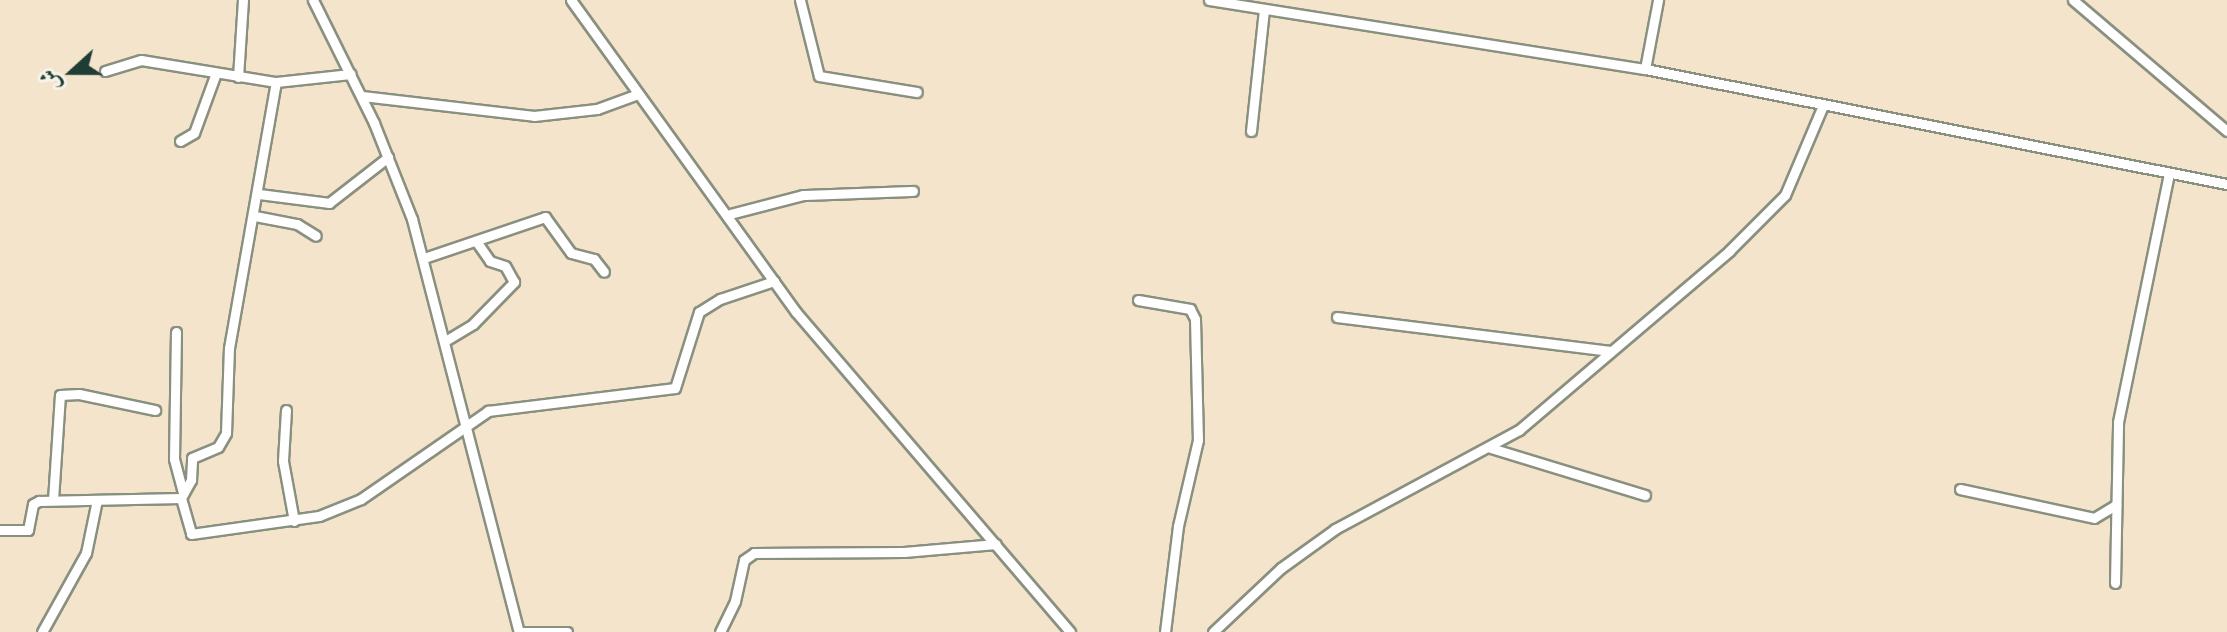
<!DOCTYPE html>
<html>
<head>
<meta charset="utf-8">
<style>
	body { margin:0 }
	#map { position:relative; width:2227px; height:632px; overflow:hidden; background:#f3e4cb; font-family:"Gentium Book Plus",Amiri,serif }
	div>[style] { position:absolute }
	.roads { filter:drop-shadow(2px 0 #899080) drop-shadow(-2px 0 #899080) drop-shadow(0 2px #899080) drop-shadow(0 -2px #899080) }
	.minor>* { height:9px; margin:-4.5px; padding:0 4.5px; transform-origin:4.5px; border-radius:4.5px; background:#fff }
	span { translate:-50% -50%; white-space:nowrap; text-align:center; line-height:1.15; -webkit-text-stroke:6px #f7f3e8; paint-order:stroke }
	.north { position:absolute; left:32px; top:32px; width:80px; height:80px; -webkit-text-stroke:6px #f7f3e8; paint-order:stroke; rotate:249deg; font-size:22px; font-weight:700; line-height:32px; text-align:center; color:#1f3d34 }
	.north::after { content:''; display:block; margin:auto; width:28px; height:36px; background:#1f3d34; clip-path:polygon(50% 0,100% 100%,50% 72%,0 100%) }
</style>
</head>
<body>
<div id="map">
	<div class="roads">
		<div class="minor">
			<i style="left:313px;top:0;width:137px;rotate:63.6deg"></i>
			<i style="left:374px;top:123px;width:103px;rotate:68.4deg"></i>
			<i style="left:412px;top:219px;width:427px;rotate:75.5deg"></i>
			<i style="left:519px;top:632px;width:48px"></i>
			<i style="left:571px;top:0;width:385px;rotate:54.2deg"></i>
			<i style="left:796px;top:312px;width:421px;rotate:49.4deg"></i>
			<i style="left:800px;top:0;width:78px;rotate:76deg"></i>
			<i style="left:819px;top:76px;width:99px;rotate:9.3deg"></i>
			<i style="left:1209px;top:0;width:441px;rotate:9deg"></i>
			<i style="left:1645px;top:69px;width:593px;rotate:11.18deg"></i>
			<i style="left:2073px;top:0;width:202px;rotate:40.4deg"></i>
			<i style="left:1645px;top:69px;width:70px;rotate:-79.3deg"></i>
			<i style="left:105px;top:71px;width:38px;rotate:-17deg"></i>
			<i style="left:141px;top:60px;width:137px;rotate:9.3deg"></i>
			<i style="left:238px;top:77px;width:77px;rotate:-86.3deg"></i>
			<i style="left:362px;top:96px;width:173px;rotate:6.6deg"></i>
			<i style="left:534px;top:116px;width:63px;rotate:-6.3deg"></i>
			<i style="left:597px;top:109px;width:40px;rotate:-20.2deg"></i>
			<i style="left:1251px;top:131px;width:122px;rotate:-83.9deg"></i>
			<i style="left:180px;top:141px;width:16px;rotate:-30deg"></i>
			<i style="left:194px;top:133px;width:64px;rotate:-69.9deg"></i>
			<i style="left:259px;top:194px;width:71px;rotate:7.3deg"></i>
			<i style="left:329px;top:203px;width:75px;rotate:-37.9deg"></i>
			<i style="left:730px;top:214px;width:75px;rotate:-14.6deg"></i>
			<i style="left:803px;top:195px;width:110px;rotate:-2.1deg"></i>
			<i style="left:255px;top:216px;width:43px;rotate:10.8deg"></i>
			<i style="left:297px;top:224px;width:22px;rotate:32deg"></i>
			<i style="left:424px;top:258px;width:128px;rotate:-18.7deg"></i>
			<i style="left:545px;top:217px;width:44px;rotate:54.2deg"></i>
			<i style="left:571px;top:253px;width:24px;rotate:15deg"></i>
			<i style="left:594px;top:259px;width:16px;rotate:52deg"></i>
			<i style="left:1138px;top:300px;width:53px;rotate:9.8deg"></i>
			<i style="left:1190px;top:309px;width:11px;rotate:63deg"></i>
			<i style="left:1195px;top:319px;width:121px;rotate:88.6deg"></i>
			<i style="left:1198px;top:440px;width:88px;rotate:103.1deg"></i>
			<i style="left:1178px;top:526px;width:107px;rotate:97deg"></i>
			<i style="left:1337px;top:317px;width:275px;rotate:7.1deg"></i>
			<i style="left:176px;top:332px;width:127px;rotate:90.9deg"></i>
			<i style="left:174px;top:459px;width:35px;rotate:75deg"></i>
			<i style="left:445px;top:341px;width:33px;rotate:-31deg"></i>
			<i style="left:473px;top:324px;width:59px;rotate:-45.7deg"></i>
			<i style="left:514px;top:282px;width:18px;rotate:-119deg"></i>
			<i style="left:505px;top:266px;width:16px;rotate:-162deg"></i>
			<i style="left:490px;top:261px;width:24px;rotate:-125deg"></i>
			<i style="left:286px;top:410px;width:51px;rotate:93.4deg"></i>
			<i style="left:283px;top:461px;width:61px;rotate:79.6deg"></i>
			<i style="left:1491px;top:448px;width:161px;rotate:17deg"></i>
			<i style="left:1960px;top:489px;width:137px;rotate:12.2deg"></i>
			<i style="left:2094px;top:518px;width:26px;rotate:-31deg"></i>
			<i style="left:181px;top:498px;width:21px;rotate:-61deg"></i>
			<i style="left:191px;top:480px;width:22px;rotate:-87deg"></i>
			<i style="left:192px;top:458px;width:28px;rotate:-23deg"></i>
			<i style="left:218px;top:447px;width:16px;rotate:-60deg"></i>
			<i style="left:226px;top:433px;width:85px;rotate:-88deg"></i>
			<i style="left:229px;top:348px;width:270px;rotate:-80deg"></i>
			<i style="left:276px;top:82px;width:75px;rotate:-6.1deg"></i>
			<i style="left:53px;top:500px;width:105px;rotate:-86.2deg"></i>
			<i style="left:60px;top:395px;width:19px;rotate:-3deg"></i>
			<i style="left:79px;top:394px;width:78px;rotate:11.9deg"></i>
			<i style="left:0;top:530px;width:28px"></i>
			<i style="left:28px;top:530px;width:26px;rotate:-79deg"></i>
			<i style="left:33px;top:504px;width:7px;rotate:-27deg"></i>
			<i style="left:39px;top:501px;width:142px;rotate:-1.2deg"></i>
			<i style="left:181px;top:498px;width:37px;rotate:74deg"></i>
			<i style="left:191px;top:534px;width:129px;rotate:-8deg"></i>
			<i style="left:319px;top:516px;width:45px;rotate:-22deg"></i>
			<i style="left:361px;top:499px;width:155px;rotate:-34.7deg"></i>
			<i style="left:488px;top:411px;width:188px;rotate:-7deg"></i>
			<i style="left:675px;top:388px;width:80px;rotate:-72.5deg"></i>
			<i style="left:699px;top:312px;width:25px;rotate:-32deg"></i>
			<i style="left:720px;top:299px;width:57px;rotate:-18.4deg"></i>
			<i style="left:2115px;top:583px;width:161px;rotate:-88.9deg"></i>
			<i style="left:2118px;top:422px;width:254px;rotate:-78.4deg"></i>
			<i style="left:42px;top:632px;width:90px;rotate:-60.9deg"></i>
			<i style="left:86px;top:553px;width:54px;rotate:-78.3deg"></i>
			<i style="left:720px;top:632px;width:34px;rotate:-64deg"></i>
			<i style="left:735px;top:601px;width:42px;rotate:-77.6deg"></i>
			<i style="left:744px;top:560px;width:12px;rotate:-35deg"></i>
			<i style="left:754px;top:553px;width:150px;rotate:-0.4deg"></i>
			<i style="left:904px;top:552px;width:92px;rotate:-5deg"></i>
			<i style="left:1213px;top:632px;width:93px;rotate:-43.3deg"></i>
			<i style="left:1281px;top:568px;width:67px;rotate:-35.8deg"></i>
			<i style="left:1335px;top:529px;width:209px;rotate:-28.3deg"></i>
			<i style="left:1519px;top:430px;width:276px;rotate:-40.4deg"></i>
			<i style="left:1729px;top:251px;width:79px;rotate:-45deg"></i>
			<i style="left:1785px;top:195px;width:95px;rotate:-67deg"></i>
		</div>
	</div>
	<div class="north">ش</div>
</div>
</body>
</html>
